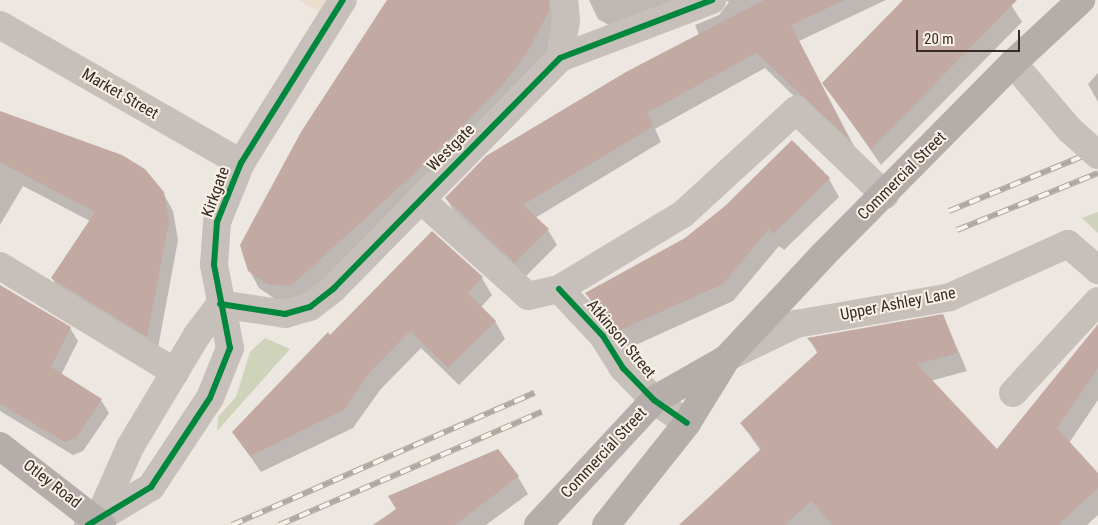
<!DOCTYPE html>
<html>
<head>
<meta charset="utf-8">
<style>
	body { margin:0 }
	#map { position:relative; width:1098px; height:525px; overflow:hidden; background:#ede7e1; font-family:"Roboto Condensed",sans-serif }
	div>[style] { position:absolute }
	.green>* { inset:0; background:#cfd3ba }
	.plaza>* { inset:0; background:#ecdecf }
	.shadow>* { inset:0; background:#0003 }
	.building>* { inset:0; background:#c2a9a1 }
	.minor>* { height:28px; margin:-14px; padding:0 14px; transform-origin:14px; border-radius:14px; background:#c7bfb9 }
	.major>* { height:28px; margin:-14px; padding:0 14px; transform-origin:14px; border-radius:14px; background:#b5ada9 }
	.rail>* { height:5.5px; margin-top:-2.75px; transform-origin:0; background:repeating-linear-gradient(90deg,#faf1e7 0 11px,#aea7a3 0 22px); box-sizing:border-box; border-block:1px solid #aea7a3 }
	.minor-bridge>* { height:28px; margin:-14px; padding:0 14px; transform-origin:14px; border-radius:14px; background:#c7bfb9 }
	.cycleway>* { height:6px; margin:-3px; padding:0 3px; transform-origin:3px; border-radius:3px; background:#00873e }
	span { translate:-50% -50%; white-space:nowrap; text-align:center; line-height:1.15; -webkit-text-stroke:4px #faf1e7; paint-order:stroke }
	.street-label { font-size:16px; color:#372b27 }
	.scale { position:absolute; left:916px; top:30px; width:104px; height:22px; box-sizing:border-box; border:2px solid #372b27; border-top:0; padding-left:6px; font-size:15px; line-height:18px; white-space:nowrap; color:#372b27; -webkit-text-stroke:4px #faf1e7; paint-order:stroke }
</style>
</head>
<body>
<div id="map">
	<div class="green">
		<i style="clip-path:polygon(1098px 212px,1098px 233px,1082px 218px)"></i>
		<i style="clip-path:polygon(265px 338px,290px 349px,217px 431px,218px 417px,236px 397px,250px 352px)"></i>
	</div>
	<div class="plaza">
		<i style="clip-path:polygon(299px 0,343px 0,329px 18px)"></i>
	</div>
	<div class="shadow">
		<i style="clip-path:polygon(389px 0,553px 0,559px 29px,538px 68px,301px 303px,278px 301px,259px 288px,249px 270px)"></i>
		<i style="clip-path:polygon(589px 0,721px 0,618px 30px,598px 19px)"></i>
		<i style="clip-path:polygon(725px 0,886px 0,799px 41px,855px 148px,808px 110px,765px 68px,655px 129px,661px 142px,535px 218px,548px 230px,557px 245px,524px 278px,455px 213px,446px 198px,699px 35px,695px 25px,719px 15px,729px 2px)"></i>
		<i style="clip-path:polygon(905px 0,1008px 0,1022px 22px,881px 165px,824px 83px)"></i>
		<i style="clip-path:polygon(1098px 73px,1098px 102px,1088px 84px)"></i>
		<i style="clip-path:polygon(0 112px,163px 193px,173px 211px,178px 240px,157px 353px,62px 296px,52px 278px,90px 221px,23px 186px,0 225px)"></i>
		<i style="clip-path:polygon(829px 179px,839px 197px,784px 250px,779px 246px,733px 301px,629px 348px,596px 310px,586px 293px,685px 240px,725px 207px)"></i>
		<i style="clip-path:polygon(482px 278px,492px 295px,481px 307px,495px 321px,505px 339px,459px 385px,421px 348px,380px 390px,353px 428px,261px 472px,234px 433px,330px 337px)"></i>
		<i style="clip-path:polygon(0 287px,70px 328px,78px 341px,61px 375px,101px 400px,109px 413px,83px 451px,73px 455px,0 411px)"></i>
		<i style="clip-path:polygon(943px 315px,967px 371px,930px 381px,997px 451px,1098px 343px,1098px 400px,1069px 443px,1098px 475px,1098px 515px,1087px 525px,686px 525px,761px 451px,741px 423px,818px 354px,809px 339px)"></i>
		<i style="clip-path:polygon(518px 477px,528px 494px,486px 525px,376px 525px)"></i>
	</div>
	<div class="building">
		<i style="clip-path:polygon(387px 0,549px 0,549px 11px,528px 51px,501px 87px,417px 171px,291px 286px,267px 284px,248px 271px,240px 245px,301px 132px)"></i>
		<i style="clip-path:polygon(764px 0,845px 0,791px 25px,849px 139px,756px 53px,647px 113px,653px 126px,523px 205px,549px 229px,515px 263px,445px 198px,486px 156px,626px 72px)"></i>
		<i style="clip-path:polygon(903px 0,1017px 0,871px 149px,822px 83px)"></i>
		<i style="clip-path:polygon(0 111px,122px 155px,145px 169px,164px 192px,169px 222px,147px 337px,51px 278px,95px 212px,0 162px)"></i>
		<i style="clip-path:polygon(792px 140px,830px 178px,773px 234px,769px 229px,723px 284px,618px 331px,585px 293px,685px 238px,725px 206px)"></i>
		<i style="clip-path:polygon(432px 231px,483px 277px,468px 293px,496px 321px,448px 368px,410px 331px,370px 372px,344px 410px,250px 456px,232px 432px,328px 332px,330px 335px)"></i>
		<i style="clip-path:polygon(0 285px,71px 327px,51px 367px,102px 399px,76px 438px,65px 442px,0 404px)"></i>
		<i style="clip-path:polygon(943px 314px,958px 353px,917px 364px,997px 449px,1098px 324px,1098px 368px,1057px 428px,1098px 473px,1098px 488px,1058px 525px,833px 525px,811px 501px,785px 525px,679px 525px,762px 448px,740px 423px,819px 351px,807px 338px)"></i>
		<i style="clip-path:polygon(498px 449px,519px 476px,455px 525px,373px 525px,396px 509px,388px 496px)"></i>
	</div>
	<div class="minor">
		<i style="left:0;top:25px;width:278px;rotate:29.8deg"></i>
		<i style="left:560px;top:58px;width:37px;rotate:-81deg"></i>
		<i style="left:566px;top:21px;width:21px;rotate:-95deg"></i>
		<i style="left:1013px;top:63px;width:87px;rotate:49.7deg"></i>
		<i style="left:420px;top:199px;width:145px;rotate:41.9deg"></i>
		<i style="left:528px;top:296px;width:32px;rotate:-13deg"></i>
		<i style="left:559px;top:289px;width:145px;rotate:-31.2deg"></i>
		<i style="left:683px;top:214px;width:154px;rotate:-42.6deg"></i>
		<i style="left:796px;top:110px;width:123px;rotate:43.7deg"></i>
		<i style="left:0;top:266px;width:205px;rotate:31.2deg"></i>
		<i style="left:559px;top:289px;width:64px;rotate:46.9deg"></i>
		<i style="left:603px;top:336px;width:38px;rotate:58deg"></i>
		<i style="left:623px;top:368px;width:45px;rotate:45.9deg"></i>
		<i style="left:654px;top:400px;width:40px;rotate:34.9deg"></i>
		<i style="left:220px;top:304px;width:66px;rotate:8.7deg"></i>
		<i style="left:285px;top:314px;width:26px;rotate:-16deg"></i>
		<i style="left:310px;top:307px;width:31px;rotate:-38deg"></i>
		<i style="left:334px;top:288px;width:322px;rotate:-45.5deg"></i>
		<i style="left:560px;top:58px;width:163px;rotate:-20.9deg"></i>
		<i style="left:728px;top:357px;width:76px;rotate:-25.9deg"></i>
		<i style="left:796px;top:324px;width:156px;rotate:-9.9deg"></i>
		<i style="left:950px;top:297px;width:129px;rotate:-24.2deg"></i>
		<i style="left:1068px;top:244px;width:40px;rotate:41deg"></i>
		<i style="left:1013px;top:393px;width:125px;rotate:-47.3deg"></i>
		<i style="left:98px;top:520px;width:80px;rotate:-66.3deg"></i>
		<i style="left:130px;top:447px;width:131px;rotate:-59.1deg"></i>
		<i style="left:197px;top:335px;width:39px;rotate:-53deg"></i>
		<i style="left:88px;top:525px;width:74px;rotate:-31.1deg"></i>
		<i style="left:151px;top:487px;width:107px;rotate:-56.5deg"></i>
		<i style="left:210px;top:398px;width:54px;rotate:-68.2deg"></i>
		<i style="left:230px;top:348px;width:85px;rotate:-100.9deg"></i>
		<i style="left:214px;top:265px;width:43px;rotate:-86deg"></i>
		<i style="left:217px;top:222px;width:64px;rotate:-67.9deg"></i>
		<i style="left:241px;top:163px;width:192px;rotate:-58deg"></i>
	</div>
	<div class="major">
		<i style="left:0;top:446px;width:129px;rotate:37.8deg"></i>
		<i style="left:538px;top:525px;width:171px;rotate:-47.1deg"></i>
		<i style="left:654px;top:400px;width:81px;rotate:-29.7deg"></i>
		<i style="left:606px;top:525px;width:130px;rotate:-51.5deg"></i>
		<i style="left:687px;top:423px;width:76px;rotate:-58.4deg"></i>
		<i style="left:727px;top:358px;width:141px;rotate:-47deg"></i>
		<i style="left:823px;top:255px;width:270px;rotate:-45.3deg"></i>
		<i style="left:1013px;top:63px;width:93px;rotate:-42.8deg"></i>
	</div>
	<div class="rail">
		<i style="left:949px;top:211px;width:161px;rotate:-22.3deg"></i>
		<i style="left:957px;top:230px;width:152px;rotate:-22deg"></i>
		<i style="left:232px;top:525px;width:330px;rotate:-23.6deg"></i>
		<i style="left:279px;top:525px;width:286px;rotate:-23.3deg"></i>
	</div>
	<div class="minor-bridge">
		<i style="left:1069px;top:129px;width:39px;rotate:42deg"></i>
	</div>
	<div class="cycleway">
		<i style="left:559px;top:289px;width:64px;rotate:46.9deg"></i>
		<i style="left:603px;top:336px;width:38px;rotate:58deg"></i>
		<i style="left:623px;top:368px;width:45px;rotate:45.9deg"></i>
		<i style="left:654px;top:400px;width:40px;rotate:34.9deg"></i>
		<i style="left:220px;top:304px;width:66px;rotate:8.7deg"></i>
		<i style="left:285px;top:314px;width:26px;rotate:-16deg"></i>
		<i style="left:310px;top:307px;width:31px;rotate:-38deg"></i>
		<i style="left:334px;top:288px;width:322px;rotate:-45.5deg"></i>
		<i style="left:560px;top:58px;width:163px;rotate:-20.9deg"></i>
		<i style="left:88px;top:525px;width:74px;rotate:-31.1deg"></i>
		<i style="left:151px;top:487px;width:107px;rotate:-56.5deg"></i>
		<i style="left:210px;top:398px;width:54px;rotate:-68.2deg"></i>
		<i style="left:230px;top:348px;width:85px;rotate:-100.9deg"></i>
		<i style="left:214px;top:265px;width:43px;rotate:-86deg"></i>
		<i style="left:217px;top:222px;width:64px;rotate:-67.9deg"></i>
		<i style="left:241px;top:163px;width:192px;rotate:-58deg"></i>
	</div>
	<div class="street-label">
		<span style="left:120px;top:94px;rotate:30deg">Market Street</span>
		<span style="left:451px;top:148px;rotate:-45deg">Westgate</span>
		<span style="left:902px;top:176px;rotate:-45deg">Commercial Street</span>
		<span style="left:216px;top:192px;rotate:-70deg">Kirkgate</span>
		<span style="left:898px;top:304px;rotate:-11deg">Upper Ashley Lane</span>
		<span style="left:621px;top:339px;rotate:50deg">Atkinson Street</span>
		<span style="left:604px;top:453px;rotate:-47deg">Commercial Street</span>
		<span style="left:52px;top:484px;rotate:38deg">Otley Road</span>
	</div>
	<div class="scale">20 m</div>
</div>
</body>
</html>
